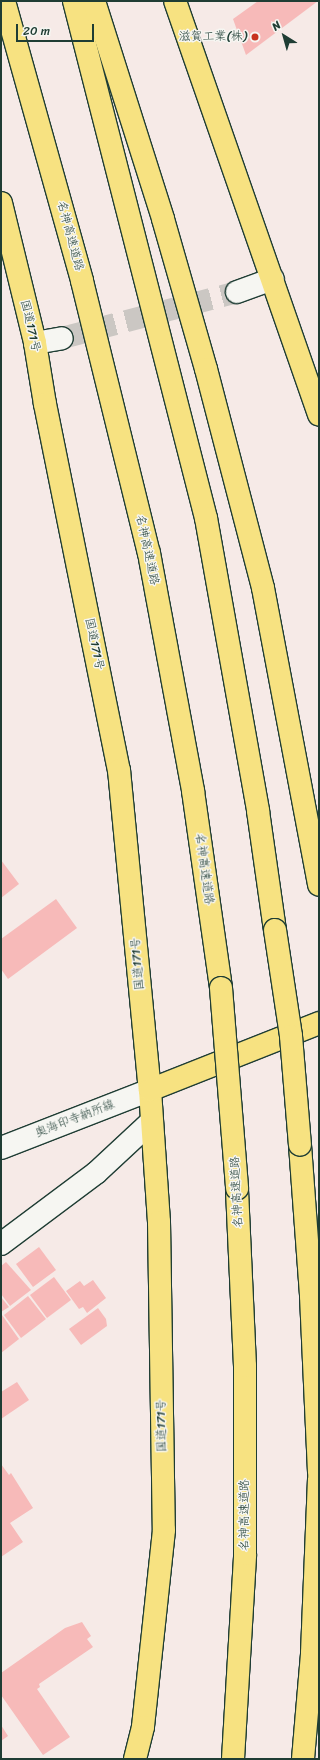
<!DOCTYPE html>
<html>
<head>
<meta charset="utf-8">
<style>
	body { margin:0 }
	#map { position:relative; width:320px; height:1760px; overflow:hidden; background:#f6eae7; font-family:Sriracha,"Klee One",sans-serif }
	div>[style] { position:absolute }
	.building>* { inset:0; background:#f7bab9 }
	.street-tunnel>* { height:22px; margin-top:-11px; transform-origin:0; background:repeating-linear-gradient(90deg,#cbc7c3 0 22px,transparent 0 33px) }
	.roads { filter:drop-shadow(1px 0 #1f3d34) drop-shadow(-1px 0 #1f3d34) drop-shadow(0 1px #1f3d34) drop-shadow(0 -1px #1f3d34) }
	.street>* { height:22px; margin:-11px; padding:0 11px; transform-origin:11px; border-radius:11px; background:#f6f6f2 }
	.secondary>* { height:22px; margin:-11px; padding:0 11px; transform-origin:11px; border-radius:11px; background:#f6f6f2 }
	.highway>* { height:22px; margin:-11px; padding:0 11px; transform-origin:11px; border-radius:11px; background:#f7e281 }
	.bridges { filter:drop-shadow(1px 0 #1f3d34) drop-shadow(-1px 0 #1f3d34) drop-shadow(0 1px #1f3d34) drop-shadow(0 -1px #1f3d34) }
	.highway-bridge>* { height:22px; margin:-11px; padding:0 11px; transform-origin:11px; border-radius:11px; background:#f7e281 }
	.dots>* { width:11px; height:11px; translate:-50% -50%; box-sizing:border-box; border:2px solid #f6f6f2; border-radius:50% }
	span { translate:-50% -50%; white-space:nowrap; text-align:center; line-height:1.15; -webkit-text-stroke:3px #f6f6f2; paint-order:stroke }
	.poi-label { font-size:12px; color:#1f3d34 }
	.right { translate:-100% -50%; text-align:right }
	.street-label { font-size:12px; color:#1f3d34 }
	.frame { position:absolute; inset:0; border:2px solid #1f3d34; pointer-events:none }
	.north { position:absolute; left:264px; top:16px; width:40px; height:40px; -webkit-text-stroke:3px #f6f6f2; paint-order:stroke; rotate:323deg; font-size:11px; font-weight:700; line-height:16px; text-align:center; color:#1f3d34 }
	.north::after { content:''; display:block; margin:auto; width:14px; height:18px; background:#1f3d34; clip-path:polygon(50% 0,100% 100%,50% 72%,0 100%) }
	.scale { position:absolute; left:16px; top:24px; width:78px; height:18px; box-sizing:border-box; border:2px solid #1f3d34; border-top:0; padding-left:5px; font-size:12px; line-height:14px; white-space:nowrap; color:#1f3d34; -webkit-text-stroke:3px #f6f6f2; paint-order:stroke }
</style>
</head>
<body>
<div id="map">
	<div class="building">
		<i style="clip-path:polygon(258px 1px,318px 1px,246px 55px,233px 19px)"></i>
		<i style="clip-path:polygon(1px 860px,19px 884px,1px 898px)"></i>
		<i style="clip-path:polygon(56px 899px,77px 928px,8px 979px,1px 969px,1px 939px)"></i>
		<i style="clip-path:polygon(39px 1247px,56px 1270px,33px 1287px,16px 1264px)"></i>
		<i style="clip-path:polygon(6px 1262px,31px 1290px,10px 1306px,1px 1294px,1px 1266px)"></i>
		<i style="clip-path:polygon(54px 1277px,71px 1300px,47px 1318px,30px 1295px)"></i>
		<i style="clip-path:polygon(93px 1280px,106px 1298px,87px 1313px,83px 1307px,79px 1309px,66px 1291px,80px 1281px,84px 1286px)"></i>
		<i style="clip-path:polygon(28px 1296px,46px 1319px,21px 1338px,4px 1315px)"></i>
		<i style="clip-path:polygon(1px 1297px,9px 1307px,1px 1312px)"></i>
		<i style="clip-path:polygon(98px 1308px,106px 1319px,107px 1326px,81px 1345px,69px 1329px)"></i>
		<i style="clip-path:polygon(2px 1315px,19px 1339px,1px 1353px,1px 1316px)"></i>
		<i style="clip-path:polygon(17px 1382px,29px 1400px,1px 1419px,1px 1392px)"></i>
		<i style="clip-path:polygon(1px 1464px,9px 1475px,11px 1473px,33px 1508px,10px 1523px,23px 1542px,1px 1557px)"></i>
		<i style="clip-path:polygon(82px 1622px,91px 1636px,87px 1639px,93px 1647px,39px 1684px,40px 1687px,37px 1689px,70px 1737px,43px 1755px,1px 1695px,1px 1673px,65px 1628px)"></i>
		<i style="clip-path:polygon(1px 1725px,8px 1736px,1px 1741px)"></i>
	</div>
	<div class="street-tunnel">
		<i style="left:62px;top:338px;width:181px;rotate:-14.7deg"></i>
	</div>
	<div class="roads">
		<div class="street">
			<i style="left:237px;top:292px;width:38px;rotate:-20deg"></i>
			<i style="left:35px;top:343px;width:27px;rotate:-10deg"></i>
			<i style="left:1px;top:1244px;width:119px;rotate:-36.8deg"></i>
			<i style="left:96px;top:1173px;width:76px;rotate:-42.9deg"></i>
		</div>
		<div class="secondary">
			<i style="left:1px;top:1148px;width:160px;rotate:-21.3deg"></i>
		</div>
		<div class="highway">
			<i style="left:4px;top:1px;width:291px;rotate:74.4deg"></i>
			<i style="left:82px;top:281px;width:280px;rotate:76.2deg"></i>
			<i style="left:149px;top:553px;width:242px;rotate:79.5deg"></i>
			<i style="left:193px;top:791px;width:199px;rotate:81.9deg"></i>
			<i style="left:74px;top:1px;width:534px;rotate:75.68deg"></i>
			<i style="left:206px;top:518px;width:298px;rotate:79.9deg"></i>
			<i style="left:258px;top:811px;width:120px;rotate:81.9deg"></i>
			<i style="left:94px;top:1px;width:229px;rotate:72.4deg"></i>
			<i style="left:163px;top:219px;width:156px;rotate:74deg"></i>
			<i style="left:206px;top:369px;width:226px;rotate:75.4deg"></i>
			<i style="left:263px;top:588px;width:302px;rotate:79.3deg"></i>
			<i style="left:175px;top:1px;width:438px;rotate:70.8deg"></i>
			<i style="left:1px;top:203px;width:144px;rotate:76.3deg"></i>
			<i style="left:35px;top:343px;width:62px;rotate:80.7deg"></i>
			<i style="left:45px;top:404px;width:373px;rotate:78.6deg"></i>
			<i style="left:119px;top:770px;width:321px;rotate:84.5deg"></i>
			<i style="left:150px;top:1090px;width:132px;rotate:86.1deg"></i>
			<i style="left:159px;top:1222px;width:308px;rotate:89.1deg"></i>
			<i style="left:164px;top:1530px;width:198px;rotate:96.1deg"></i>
			<i style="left:143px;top:1727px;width:33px;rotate:104deg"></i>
			<i style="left:150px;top:1090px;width:182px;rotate:-21.6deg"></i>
			<i style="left:300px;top:1145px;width:151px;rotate:85.8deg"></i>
			<i style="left:311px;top:1296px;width:177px;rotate:87.4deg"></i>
			<i style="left:233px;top:1759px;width:205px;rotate:-86.6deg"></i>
			<i style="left:245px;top:1554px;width:188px;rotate:-90deg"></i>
			<i style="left:245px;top:1366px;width:178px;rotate:-92.6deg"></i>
			<i style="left:303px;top:1759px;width:106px;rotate:-85.1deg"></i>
			<i style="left:312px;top:1653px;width:174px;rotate:-87.7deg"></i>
		</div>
	</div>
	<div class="bridges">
		<div class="highway-bridge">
			<i style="left:275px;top:930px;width:107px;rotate:81.4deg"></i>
			<i style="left:291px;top:1036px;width:109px;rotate:85.3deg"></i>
			<i style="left:221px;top:988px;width:201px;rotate:85.4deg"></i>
		</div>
	</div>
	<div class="dots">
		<i style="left:255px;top:37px;background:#c8321e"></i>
	</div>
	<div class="poi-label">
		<span class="right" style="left:247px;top:37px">滋賀工業(株)</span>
	</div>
	<div class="street-label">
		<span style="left:70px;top:236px;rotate:75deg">名神高速道路</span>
		<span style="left:30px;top:326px;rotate:77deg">国道171号</span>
		<span style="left:147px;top:550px;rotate:78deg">名神高速道路</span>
		<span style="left:94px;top:644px;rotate:78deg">国道171号</span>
		<span style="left:204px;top:869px;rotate:82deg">名神高速道路</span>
		<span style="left:138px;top:964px;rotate:-95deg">国道171号</span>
		<span style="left:75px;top:1119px;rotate:-21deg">奥海印寺納所線</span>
		<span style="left:237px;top:1192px;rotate:-93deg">名神高速道路</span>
		<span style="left:162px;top:1426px;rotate:-91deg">国道171号</span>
		<span style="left:245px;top:1515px;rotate:-90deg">名神高速道路</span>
	</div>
	<div class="frame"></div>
	<div class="north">N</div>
	<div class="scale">20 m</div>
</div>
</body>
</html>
